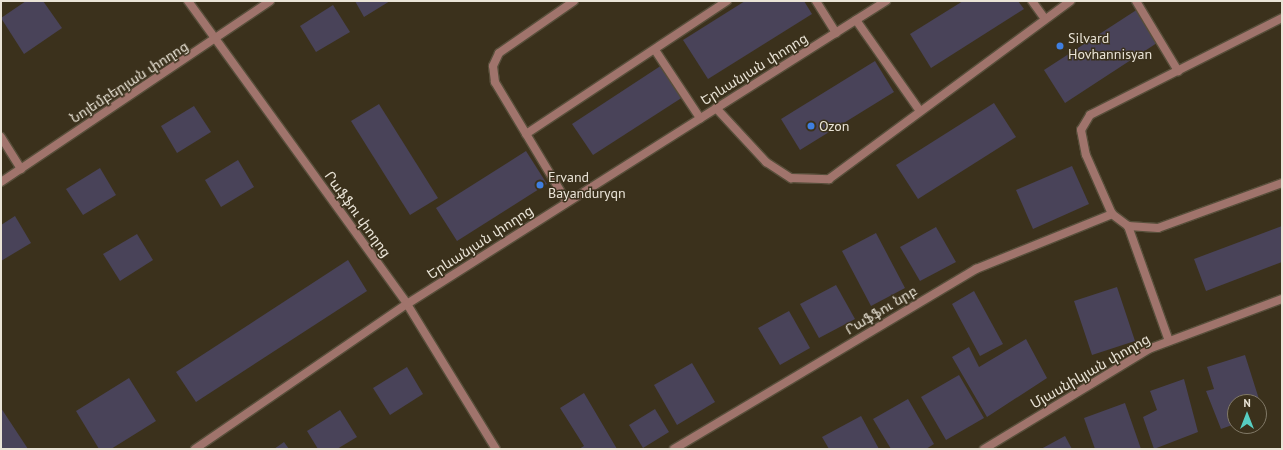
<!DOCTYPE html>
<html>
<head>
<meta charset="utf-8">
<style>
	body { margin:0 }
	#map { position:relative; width:1283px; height:450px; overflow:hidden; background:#3b311c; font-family:"PT Sans","Noto Sans Armenian",sans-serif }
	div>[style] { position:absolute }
	.building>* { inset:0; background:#494359 }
	.roads { filter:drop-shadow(1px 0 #574e3a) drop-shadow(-1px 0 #574e3a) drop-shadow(0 1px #574e3a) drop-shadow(0 -1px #574e3a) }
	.minor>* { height:8px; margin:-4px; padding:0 4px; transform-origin:4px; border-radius:4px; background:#a0746c }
	.dots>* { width:11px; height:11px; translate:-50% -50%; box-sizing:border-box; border:2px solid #3b311c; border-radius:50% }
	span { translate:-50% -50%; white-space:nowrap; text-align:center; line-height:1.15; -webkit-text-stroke:3px #3b311c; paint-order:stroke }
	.poi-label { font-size:14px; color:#eae4d7 }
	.left { translate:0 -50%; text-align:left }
	.street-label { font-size:14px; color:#eae4d7 }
	.frame { position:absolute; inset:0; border:2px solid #eae4d7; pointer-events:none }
	.north { position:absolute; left:1227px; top:394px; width:40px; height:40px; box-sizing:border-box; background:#3b311c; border:1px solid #817967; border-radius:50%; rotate:0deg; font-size:11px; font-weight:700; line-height:16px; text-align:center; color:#eae4d7 }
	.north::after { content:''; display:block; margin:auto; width:14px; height:18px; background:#57cec2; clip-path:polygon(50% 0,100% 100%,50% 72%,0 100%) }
</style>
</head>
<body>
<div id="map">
	<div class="building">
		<i style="clip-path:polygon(26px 1px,43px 1px,62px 28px,24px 54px,1px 18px)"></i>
		<i style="clip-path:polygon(355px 1px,390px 1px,364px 17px)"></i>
		<i style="clip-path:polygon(745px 1px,804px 1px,812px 14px,708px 79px,683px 40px)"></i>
		<i style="clip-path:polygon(963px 1px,1018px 1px,1024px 9px,931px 68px,910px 34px)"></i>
		<i style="clip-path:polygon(333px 5px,350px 32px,316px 52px,300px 26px)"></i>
		<i style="clip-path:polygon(1138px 9px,1160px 41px,1065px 103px,1044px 70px)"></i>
		<i style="clip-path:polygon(875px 61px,894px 92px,800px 150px,781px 119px)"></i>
		<i style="clip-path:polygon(662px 65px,683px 97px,593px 155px,572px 124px)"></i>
		<i style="clip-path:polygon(994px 103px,1016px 137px,918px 199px,896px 165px)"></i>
		<i style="clip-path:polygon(379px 104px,438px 198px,410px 215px,351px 121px)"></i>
		<i style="clip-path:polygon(194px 106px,211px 132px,177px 153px,161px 126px)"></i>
		<i style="clip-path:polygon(526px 151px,547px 184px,457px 241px,436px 208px)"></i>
		<i style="clip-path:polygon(238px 160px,254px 187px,221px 207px,205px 180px)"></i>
		<i style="clip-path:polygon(1072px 166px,1089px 204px,1033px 229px,1016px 190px)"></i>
		<i style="clip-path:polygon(100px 168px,116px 195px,83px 215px,66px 189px)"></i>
		<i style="clip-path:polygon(15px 216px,31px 243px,1px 261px,1px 225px)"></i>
		<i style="clip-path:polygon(1282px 226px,1282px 262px,1206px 291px,1194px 259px)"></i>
		<i style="clip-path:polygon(936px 227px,956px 262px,920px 281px,900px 247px)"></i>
		<i style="clip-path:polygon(876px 233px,905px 288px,871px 306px,842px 251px)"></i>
		<i style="clip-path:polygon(137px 234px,153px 260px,120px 281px,103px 254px)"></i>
		<i style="clip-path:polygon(348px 260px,367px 291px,196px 402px,176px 372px)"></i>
		<i style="clip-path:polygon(836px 285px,855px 319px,819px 338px,800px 304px)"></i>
		<i style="clip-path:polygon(1117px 287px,1135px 341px,1092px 355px,1074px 301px)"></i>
		<i style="clip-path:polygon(974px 291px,1003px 344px,980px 356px,952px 304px)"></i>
		<i style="clip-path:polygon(789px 311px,810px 348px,780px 365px,758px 328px)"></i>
		<i style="clip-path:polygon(1026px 339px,1047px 378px,987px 417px,952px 357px,969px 347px,979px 367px)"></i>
		<i style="clip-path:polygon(1245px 355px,1264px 415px,1259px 417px,1259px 402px,1235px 402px,1235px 424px,1221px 429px,1206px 391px,1214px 389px,1207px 367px)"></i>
		<i style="clip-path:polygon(692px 363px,715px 402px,677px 425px,654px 385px)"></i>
		<i style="clip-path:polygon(407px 367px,423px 394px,390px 415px,373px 388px)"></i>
		<i style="clip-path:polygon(959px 375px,984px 418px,946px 440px,921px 397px)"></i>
		<i style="clip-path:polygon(129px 378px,156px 421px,111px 449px,99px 449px,76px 411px)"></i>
		<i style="clip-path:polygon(1184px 379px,1198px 432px,1154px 449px,1143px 417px,1157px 410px,1150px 391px)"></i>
		<i style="clip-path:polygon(584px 393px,617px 449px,579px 449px,584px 446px,560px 408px)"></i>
		<i style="clip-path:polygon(908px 399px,934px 444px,926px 449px,891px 449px,873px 419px)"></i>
		<i style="clip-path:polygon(1125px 403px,1141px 449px,1095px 449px,1084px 418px)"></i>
		<i style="clip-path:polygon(1px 408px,28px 449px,1px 449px)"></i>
		<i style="clip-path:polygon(655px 409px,669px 432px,643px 448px,629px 425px)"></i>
		<i style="clip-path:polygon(340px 410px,357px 437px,337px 449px,318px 449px,307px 431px)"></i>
		<i style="clip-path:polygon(861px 416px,879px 449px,829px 449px,822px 437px)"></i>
		<i style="clip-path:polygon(1065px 436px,1072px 449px,1041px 449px)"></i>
		<i style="clip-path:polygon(284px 442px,289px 449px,274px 449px)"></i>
	</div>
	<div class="roads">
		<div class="minor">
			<i style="left:188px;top:1px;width:374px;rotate:54.1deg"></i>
			<i style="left:407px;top:304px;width:170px;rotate:58.5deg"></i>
			<i style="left:816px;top:1px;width:38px;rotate:58deg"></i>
			<i style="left:1032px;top:1px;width:22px;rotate:54deg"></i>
			<i style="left:1136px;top:1px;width:82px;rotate:59deg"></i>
			<i style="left:1282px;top:18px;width:215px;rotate:153.2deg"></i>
			<i style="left:1090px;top:115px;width:17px;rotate:121deg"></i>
			<i style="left:1081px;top:130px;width:25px;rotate:79deg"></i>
			<i style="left:1086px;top:155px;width:64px;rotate:66.2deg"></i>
			<i style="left:1112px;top:214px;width:20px;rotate:37deg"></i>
			<i style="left:1128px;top:226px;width:30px;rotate:4deg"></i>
			<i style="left:1158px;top:228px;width:132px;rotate:-19.9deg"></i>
			<i style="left:856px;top:20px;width:111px;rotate:54.9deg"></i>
			<i style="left:655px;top:50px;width:82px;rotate:56.5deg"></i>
			<i style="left:716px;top:108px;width:74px;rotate:47.2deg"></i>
			<i style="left:766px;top:162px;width:30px;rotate:33deg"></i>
			<i style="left:791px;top:178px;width:38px;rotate:2deg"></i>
			<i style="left:829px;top:179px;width:300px;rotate:-36.4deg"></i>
			<i style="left:526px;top:134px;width:241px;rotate:-33.5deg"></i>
			<i style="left:1px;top:137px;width:38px;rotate:58deg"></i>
			<i style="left:1px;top:182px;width:324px;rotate:-33.9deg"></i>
			<i style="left:567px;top:202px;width:140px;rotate:-121deg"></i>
			<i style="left:495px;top:82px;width:16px;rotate:-97deg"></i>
			<i style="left:493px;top:66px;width:14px;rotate:-65deg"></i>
			<i style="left:499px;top:53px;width:91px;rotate:-34.7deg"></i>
			<i style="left:1128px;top:226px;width:122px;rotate:70.4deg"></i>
			<i style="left:195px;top:449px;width:257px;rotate:-34.4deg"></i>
			<i style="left:407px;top:304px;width:567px;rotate:-32.32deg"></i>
			<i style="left:674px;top:449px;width:352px;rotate:-30.8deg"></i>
			<i style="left:976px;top:269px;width:147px;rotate:-22deg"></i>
			<i style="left:984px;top:449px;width:195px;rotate:-31.2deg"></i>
			<i style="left:1151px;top:348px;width:140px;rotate:-20.5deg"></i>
		</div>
	</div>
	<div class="dots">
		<i style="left:1060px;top:46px;background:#3f7fe0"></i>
		<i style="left:811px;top:126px;background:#3f7fe0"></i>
		<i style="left:540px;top:185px;background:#3f7fe0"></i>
	</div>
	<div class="poi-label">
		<span class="left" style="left:1068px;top:46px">Silvard<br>Hovhannisyan</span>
		<span class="left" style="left:819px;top:126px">Ozon</span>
		<span class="left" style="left:548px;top:185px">Ervand<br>Bayanduryqn</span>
	</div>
	<div class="street-label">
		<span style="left:754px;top:69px;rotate:-32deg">Երևանյան փողոց</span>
		<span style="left:129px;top:82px;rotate:-33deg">Նոյեմբերյան փողոց</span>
		<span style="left:358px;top:214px;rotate:54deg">Րաֆֆու փողոց</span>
		<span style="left:480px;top:242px;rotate:-33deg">Երևանյան փողոց</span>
		<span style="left:881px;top:310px;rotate:-31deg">Րաֆֆու նրբ</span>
		<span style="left:1090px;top:371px;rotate:-30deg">Մյասնիկյան փողոց</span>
	</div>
	<div class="frame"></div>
	<div class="north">N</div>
</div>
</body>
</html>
